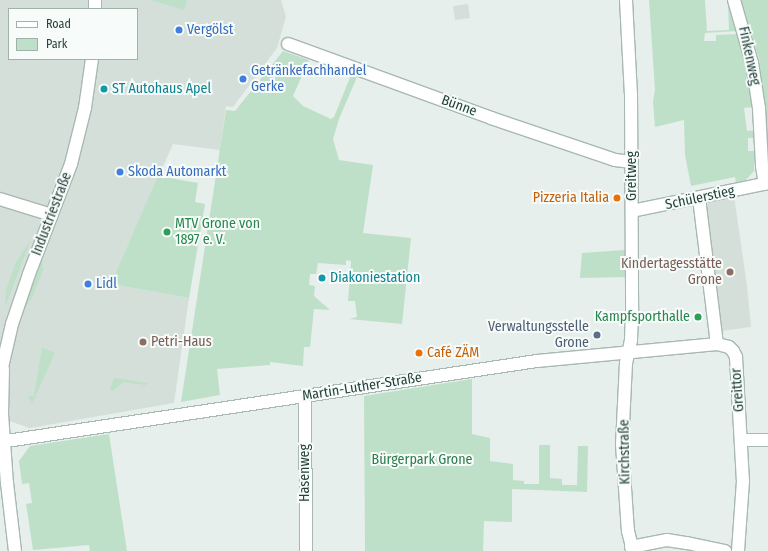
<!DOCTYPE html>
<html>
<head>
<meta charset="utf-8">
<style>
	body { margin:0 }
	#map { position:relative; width:768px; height:551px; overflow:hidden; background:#e6efeb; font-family:"Fira Sans Condensed",sans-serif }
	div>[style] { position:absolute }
	.built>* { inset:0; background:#d4dfda }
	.green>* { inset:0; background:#bfe0c8 }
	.roads { filter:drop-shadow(1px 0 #a8b8b2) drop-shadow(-1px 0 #a8b8b2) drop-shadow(0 1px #a8b8b2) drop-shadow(0 -1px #a8b8b2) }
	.minor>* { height:12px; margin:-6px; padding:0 6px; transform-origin:6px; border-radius:6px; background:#fff }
	.dots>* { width:11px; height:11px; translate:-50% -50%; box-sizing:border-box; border:2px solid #f7fbf9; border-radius:50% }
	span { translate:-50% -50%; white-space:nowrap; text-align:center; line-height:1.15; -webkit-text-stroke:4px #f7fbf9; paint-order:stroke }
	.shop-label { font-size:14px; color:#366cbe }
	.left { translate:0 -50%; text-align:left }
	.street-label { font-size:14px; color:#24423a }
	.culture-label { font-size:14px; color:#0d838f }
	.food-label { font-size:14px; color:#c56008 }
	.right { translate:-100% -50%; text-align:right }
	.leisure-label { font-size:14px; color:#27864d }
	.education-label { font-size:14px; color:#785e54 }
	.service-label { font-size:14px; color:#4e5e75 }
	.park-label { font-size:14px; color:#2d7a4b }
	.legend { position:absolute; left:8px; top:8px; width:130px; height:52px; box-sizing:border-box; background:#f7fbf9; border:1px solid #a3b1ad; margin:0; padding:5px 7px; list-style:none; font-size:12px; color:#24423a }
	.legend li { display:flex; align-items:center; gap:8px; height:20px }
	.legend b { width:20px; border:1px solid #a3b1ad }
</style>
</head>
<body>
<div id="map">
	<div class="built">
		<i style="clip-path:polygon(evenodd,0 0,281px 0,286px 17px,277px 48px,233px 107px,226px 106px,220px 150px,173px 144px,113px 279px,122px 286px,189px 298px,174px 403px,30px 428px,0 418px,0 0,9px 9px,137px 9px,137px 59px,9px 59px,9px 9px)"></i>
		<i style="clip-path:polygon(468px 4px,470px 18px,455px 20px,453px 6px)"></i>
		<i style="clip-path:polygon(734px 196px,747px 286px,751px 327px,721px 331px,705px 211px,706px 205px,711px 202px)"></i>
	</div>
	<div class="green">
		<i style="clip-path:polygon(151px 0,187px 0,184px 10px)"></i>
		<i style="clip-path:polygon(649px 0,705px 0,707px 31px,729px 30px,728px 2px,738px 31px,705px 33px,704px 41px,716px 41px,716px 35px,739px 34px,752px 107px,744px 108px,747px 131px,755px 130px,755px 138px,748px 138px,748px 151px,755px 151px,754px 171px,746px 180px,736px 183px,735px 177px,691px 186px,685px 155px,684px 120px,655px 127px,653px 101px,655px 90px)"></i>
		<i style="clip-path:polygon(741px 0,768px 0,768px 144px,759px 59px)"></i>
		<i style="clip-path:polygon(283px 51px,309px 60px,293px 96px,303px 106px,331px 119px,334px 117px,351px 75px,357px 77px,339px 119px,333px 139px,339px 160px,373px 165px,363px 233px,411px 238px,402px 324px,349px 319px,357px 317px,355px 301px,348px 301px,351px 261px,346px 260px,346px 265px,318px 263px,316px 274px,310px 274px,309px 285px,315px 286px,314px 296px,330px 310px,314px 309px,310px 347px,304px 347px,303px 366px,270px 362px,270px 365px,217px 369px,220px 395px,181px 402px,226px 110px,235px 111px)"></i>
		<i style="clip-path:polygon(158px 176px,198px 183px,195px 202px,205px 204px,189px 298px,122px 286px,113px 279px)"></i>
		<i style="clip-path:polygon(31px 240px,5px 307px,6px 290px,16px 262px)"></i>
		<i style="clip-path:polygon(625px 250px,625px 277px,580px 278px,582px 253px)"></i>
		<i style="clip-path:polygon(42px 258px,43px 270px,32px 298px,23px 310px)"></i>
		<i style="clip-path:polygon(42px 347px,55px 353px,32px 404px,28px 396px,34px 396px)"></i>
		<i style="clip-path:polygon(114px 378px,148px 383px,134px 394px,145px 385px,124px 382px,112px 391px,110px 389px)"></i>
		<i style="clip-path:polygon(472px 379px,472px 434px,490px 438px,490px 461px,513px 464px,513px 480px,524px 481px,524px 484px,539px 484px,539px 445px,550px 445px,550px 478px,562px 479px,562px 485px,577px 485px,578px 446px,588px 446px,587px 492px,512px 489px,512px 522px,484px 521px,483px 551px,365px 551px,364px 396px)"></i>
		<i style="clip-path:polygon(109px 434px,127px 551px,90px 551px,89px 545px,33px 550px,26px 504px,32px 503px,29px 483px,22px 484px,19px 461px,30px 446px)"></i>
	</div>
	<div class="roads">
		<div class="minor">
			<i style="left:626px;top:0;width:94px;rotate:87deg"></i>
			<i style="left:631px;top:94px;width:217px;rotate:89.7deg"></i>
			<i style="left:632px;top:311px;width:29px;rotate:92deg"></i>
			<i style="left:631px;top:340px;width:24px;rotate:102deg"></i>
			<i style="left:626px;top:363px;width:81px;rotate:92.8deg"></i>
			<i style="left:622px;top:444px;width:87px;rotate:86.1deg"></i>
			<i style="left:628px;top:531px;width:21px;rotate:76deg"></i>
			<i style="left:734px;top:0;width:66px;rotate:74.1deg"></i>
			<i style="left:752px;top:63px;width:46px;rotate:81.2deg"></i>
			<i style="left:759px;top:108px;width:58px;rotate:87deg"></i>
			<i style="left:762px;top:166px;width:18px;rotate:81deg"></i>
			<i style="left:95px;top:9px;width:9px;rotate:-90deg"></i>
			<i style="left:288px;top:44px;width:216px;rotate:20deg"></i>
			<i style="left:491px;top:118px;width:131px;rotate:18.7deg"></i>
			<i style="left:615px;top:160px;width:17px;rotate:7deg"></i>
			<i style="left:699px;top:198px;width:147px;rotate:83deg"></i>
			<i style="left:0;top:199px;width:54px;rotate:17.1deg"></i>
			<i style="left:632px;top:211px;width:139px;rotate:-11.6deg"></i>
			<i style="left:3px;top:369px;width:45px;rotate:91.3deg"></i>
			<i style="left:2px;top:414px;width:69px;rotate:85.9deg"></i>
			<i style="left:7px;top:483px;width:68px;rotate:83.3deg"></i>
			<i style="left:0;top:376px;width:53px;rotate:-77deg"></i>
			<i style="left:12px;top:324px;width:53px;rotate:-71.2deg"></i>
			<i style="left:29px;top:274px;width:118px;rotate:-69.1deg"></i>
			<i style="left:71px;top:164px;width:58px;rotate:-76deg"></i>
			<i style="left:85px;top:108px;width:49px;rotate:-81.9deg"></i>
			<i style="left:305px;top:396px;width:155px;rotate:89.6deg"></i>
			<i style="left:741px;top:440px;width:27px"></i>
			<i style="left:0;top:442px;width:543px;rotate:-8.58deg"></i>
			<i style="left:537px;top:361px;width:181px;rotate:-5.4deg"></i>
			<i style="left:717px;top:344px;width:12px;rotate:14deg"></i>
			<i style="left:729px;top:347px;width:6px;rotate:45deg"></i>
			<i style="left:733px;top:351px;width:7px;rotate:63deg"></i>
			<i style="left:736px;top:357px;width:124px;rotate:86.8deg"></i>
			<i style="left:743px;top:481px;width:70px;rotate:94.1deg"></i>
			<i style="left:631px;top:547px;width:37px;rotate:-11deg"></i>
			<i style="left:667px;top:540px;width:20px;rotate:9deg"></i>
			<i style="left:687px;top:543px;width:39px;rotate:12deg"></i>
		</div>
	</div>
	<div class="dots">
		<i style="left:179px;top:30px;background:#3f7fe0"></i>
		<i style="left:243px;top:79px;background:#3f7fe0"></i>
		<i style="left:104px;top:89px;background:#0f9aa8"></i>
		<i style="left:120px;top:172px;background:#3f7fe0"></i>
		<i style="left:617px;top:198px;background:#e8710a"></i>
		<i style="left:167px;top:232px;background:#2e9e5b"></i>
		<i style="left:730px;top:272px;background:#8d6e63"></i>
		<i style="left:322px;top:278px;background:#0f9aa8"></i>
		<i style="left:88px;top:284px;background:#3f7fe0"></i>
		<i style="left:698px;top:317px;background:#2e9e5b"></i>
		<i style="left:597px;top:335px;background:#5c6f8a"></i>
		<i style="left:143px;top:342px;background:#8d6e63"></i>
		<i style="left:419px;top:353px;background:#e8710a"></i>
	</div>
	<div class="shop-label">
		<span class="left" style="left:187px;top:30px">Vergölst</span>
		<span class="left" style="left:251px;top:79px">Getränkefachhandel<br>Gerke</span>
		<span class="left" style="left:128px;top:172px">Skoda Automarkt</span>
		<span class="left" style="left:96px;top:284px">Lidl</span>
	</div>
	<div class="street-label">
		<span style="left:749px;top:56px;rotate:78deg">Finkenweg</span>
		<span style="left:459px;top:106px;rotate:20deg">Bünne</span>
		<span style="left:632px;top:176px;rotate:-90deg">Greitweg</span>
		<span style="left:700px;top:198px;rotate:-12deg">Schülerstieg</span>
		<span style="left:52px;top:214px;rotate:-69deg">Industriestraße</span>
		<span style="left:362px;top:387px;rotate:-9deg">Martin-Luther-Straße</span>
		<span style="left:738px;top:390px;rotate:-94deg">Greittor</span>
		<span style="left:625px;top:452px;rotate:-91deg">Kirchstraße</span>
		<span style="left:305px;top:473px;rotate:-90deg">Hasenweg</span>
	</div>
	<div class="culture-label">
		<span class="left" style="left:112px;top:89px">ST Autohaus Apel</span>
		<span class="left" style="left:330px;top:278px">Diakoniestation</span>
	</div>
	<div class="food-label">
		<span class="right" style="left:609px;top:198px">Pizzeria Italia</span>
		<span class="left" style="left:427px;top:353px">Café ZÄM</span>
	</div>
	<div class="leisure-label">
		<span class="left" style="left:175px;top:232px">MTV Grone von<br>1897 e. V.</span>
		<span class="right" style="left:690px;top:317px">Kampfsporthalle</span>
	</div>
	<div class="education-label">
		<span class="right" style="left:722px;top:272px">Kindertagesstätte<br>Grone</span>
		<span class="left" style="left:151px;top:342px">Petri-Haus</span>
	</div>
	<div class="service-label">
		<span class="right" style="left:589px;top:335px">Verwaltungsstelle<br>Grone</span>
	</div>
	<div class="park-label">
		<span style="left:422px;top:460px">Bürgerpark Grone</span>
	</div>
	<ul class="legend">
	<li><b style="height:5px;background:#fff"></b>Road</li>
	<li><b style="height:11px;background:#bfe0c8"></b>Park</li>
	</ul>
</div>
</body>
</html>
